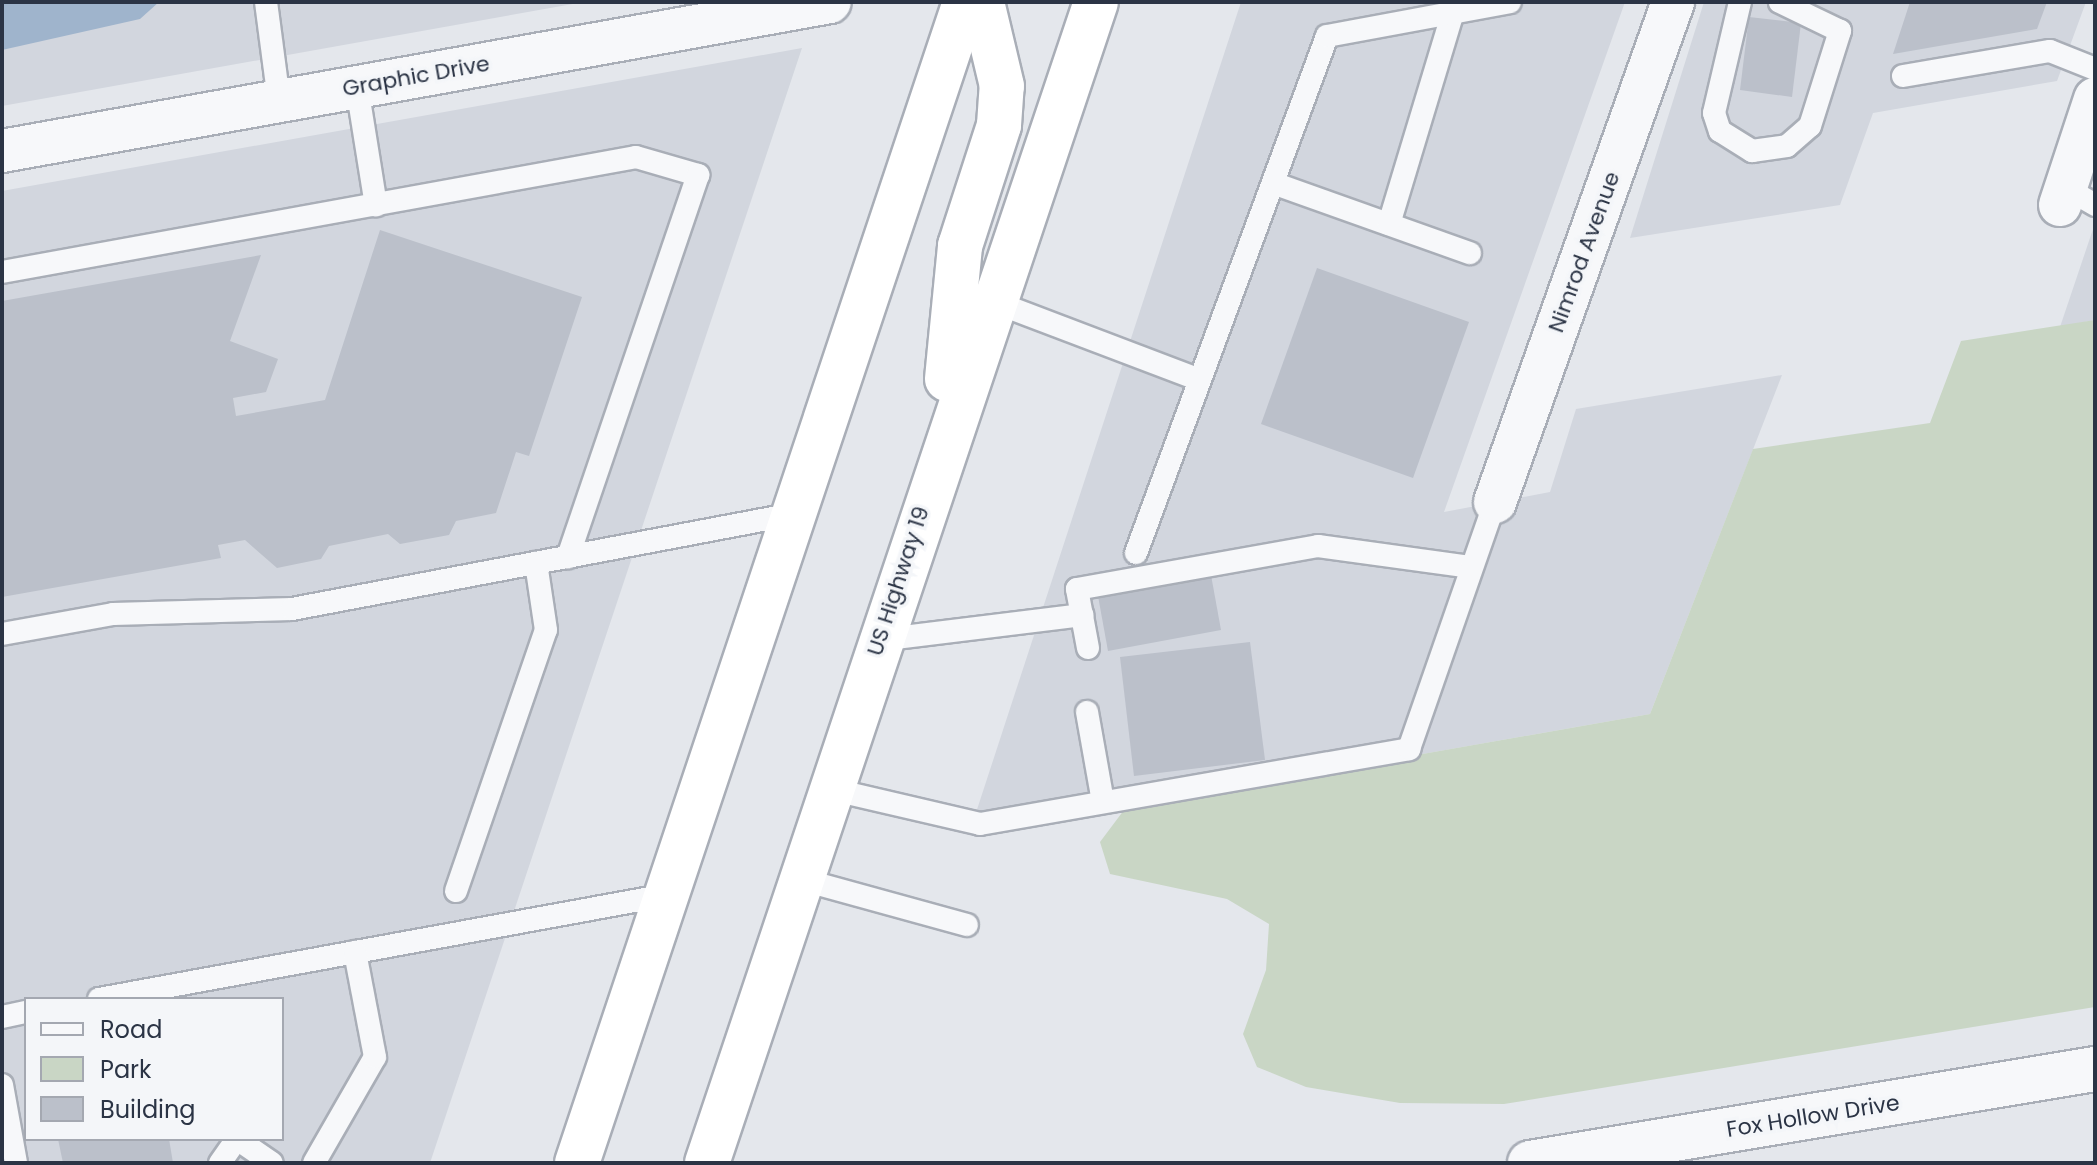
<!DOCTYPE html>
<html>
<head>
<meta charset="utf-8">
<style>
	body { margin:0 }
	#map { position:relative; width:2097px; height:1165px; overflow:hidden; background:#e4e7ec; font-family:Poppins,sans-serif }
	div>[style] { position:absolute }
	.built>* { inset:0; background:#d2d6de }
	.green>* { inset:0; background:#c9d6c5 }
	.water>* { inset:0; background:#9fb4cc }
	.building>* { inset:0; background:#bbc0ca }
	.roads { filter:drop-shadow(2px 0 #a9aeb7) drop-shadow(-2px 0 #a9aeb7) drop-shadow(0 2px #a9aeb7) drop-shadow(0 -2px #a9aeb7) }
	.service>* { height:22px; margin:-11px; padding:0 11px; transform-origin:11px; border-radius:11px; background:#f7f8fa }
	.minor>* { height:42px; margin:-21px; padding:0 21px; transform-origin:21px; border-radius:21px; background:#f7f8fa }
	.tertiary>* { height:44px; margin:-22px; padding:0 22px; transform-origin:22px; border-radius:22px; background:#f7f8fa }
	.trunk>* { height:44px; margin:-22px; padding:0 22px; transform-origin:22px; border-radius:22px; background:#fff }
	span { translate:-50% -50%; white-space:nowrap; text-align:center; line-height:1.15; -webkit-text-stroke:7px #f4f6f9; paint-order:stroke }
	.street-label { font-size:22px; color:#2b3445 }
	.frame { position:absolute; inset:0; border:4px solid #2b3445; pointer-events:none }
	.legend { position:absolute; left:24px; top:997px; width:260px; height:144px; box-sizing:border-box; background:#f4f6f9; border:2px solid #a4a8b1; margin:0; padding:10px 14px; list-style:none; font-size:24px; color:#2b3445 }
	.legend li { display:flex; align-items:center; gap:16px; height:40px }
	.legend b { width:40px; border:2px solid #a4a8b1 }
</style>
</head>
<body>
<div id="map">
	<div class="built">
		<i style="clip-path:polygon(2px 2px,584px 2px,2px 106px)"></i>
		<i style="clip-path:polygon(1241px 2px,1625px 2px,1444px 512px,1550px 492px,1576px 409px,1782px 375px,1650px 714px,969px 834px)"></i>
		<i style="clip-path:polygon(1704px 2px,2086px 2px,2057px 81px,1873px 113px,1840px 205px,1630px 238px)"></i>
		<i style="clip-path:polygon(evenodd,802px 48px,430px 1163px,2px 1163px,2px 191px,802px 48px,26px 999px,282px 999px,282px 1139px,26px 1139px,26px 999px)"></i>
		<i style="clip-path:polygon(2095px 224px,2095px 320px,2060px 327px,2091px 235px)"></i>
	</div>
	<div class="green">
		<i style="clip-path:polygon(2095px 320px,2095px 1007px,1504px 1104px,1400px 1103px,1306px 1087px,1257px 1067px,1243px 1034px,1266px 970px,1269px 924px,1227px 899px,1110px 874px,1100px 842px,1127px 806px,1650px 714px,1753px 449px,1930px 423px,1961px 341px)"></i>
	</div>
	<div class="water">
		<i style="clip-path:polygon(2px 2px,159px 2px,140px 19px,2px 50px)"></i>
	</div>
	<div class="building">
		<i style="clip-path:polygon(1910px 2px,2047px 2px,2037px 29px,1893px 54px)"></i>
		<i style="clip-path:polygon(1749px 17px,1801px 23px,1792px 97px,1740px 90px)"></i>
		<i style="clip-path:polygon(380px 230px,582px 297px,529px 456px,516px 452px,496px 513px,456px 521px,449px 535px,400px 544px,388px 534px,329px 546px,321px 559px,277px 568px,245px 540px,218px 545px,221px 558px,2px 597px,2px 301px,261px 255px,230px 341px,278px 359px,266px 392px,233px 398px,236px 416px,325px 400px)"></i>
		<i style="clip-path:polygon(1317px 268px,1469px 322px,1413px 478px,1261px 424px)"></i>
		<i style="clip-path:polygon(1211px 575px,1221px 630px,1108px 651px,1098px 596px)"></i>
		<i style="clip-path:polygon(1250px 642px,1265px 760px,1134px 776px,1120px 657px)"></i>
		<i style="clip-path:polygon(58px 1139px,169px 1139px,173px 1163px,63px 1163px)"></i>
	</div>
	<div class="roads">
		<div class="service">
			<i style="left:266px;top:2px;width:100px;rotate:82.5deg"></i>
			<i style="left:1740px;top:2px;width:114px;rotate:103.2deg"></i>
			<i style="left:1714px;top:113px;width:19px;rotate:72deg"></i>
			<i style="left:1720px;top:131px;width:38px;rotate:32deg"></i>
			<i style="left:1752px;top:151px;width:35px;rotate:-8deg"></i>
			<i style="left:1787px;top:146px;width:30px;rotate:-41deg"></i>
			<i style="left:1810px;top:126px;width:100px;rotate:-72.5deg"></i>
			<i style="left:1840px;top:31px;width:67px;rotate:-154.2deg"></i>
			<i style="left:1903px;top:76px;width:149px;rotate:-9.7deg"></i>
			<i style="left:2050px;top:51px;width:48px;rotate:21.8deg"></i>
			<i style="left:357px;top:87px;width:120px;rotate:80.9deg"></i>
			<i style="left:1273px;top:183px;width:209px;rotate:19.6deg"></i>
			<i style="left:2066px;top:188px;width:34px;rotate:30deg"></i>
			<i style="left:1389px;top:224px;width:232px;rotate:-73.2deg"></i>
			<i style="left:2px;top:272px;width:644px;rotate:-10.28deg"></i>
			<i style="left:636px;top:157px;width:65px;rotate:16.2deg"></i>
			<i style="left:698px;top:175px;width:404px;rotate:108.8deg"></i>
			<i style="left:992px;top:301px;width:222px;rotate:20.8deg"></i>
			<i style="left:1136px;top:553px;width:551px;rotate:-69.72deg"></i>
			<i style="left:1327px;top:36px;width:186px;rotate:-10.5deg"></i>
			<i style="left:2px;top:634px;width:113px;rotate:-10.2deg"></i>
			<i style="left:113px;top:614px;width:179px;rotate:-1.6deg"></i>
			<i style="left:292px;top:609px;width:511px;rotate:-10.72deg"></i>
			<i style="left:879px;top:640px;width:205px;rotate:-7deg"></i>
			<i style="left:1088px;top:648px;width:60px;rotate:-100.6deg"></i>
			<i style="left:1077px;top:589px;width:245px;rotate:-10.1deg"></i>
			<i style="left:1318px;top:546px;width:155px;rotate:7.8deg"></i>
			<i style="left:1087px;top:712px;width:91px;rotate:79.9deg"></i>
			<i style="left:830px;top:789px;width:154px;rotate:13.1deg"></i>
			<i style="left:980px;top:824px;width:436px;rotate:-9.9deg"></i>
			<i style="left:1409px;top:749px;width:262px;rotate:-70.8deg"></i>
			<i style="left:800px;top:879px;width:173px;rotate:15.4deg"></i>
			<i style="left:456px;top:891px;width:276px;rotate:-71deg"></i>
			<i style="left:546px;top:630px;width:68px;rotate:-98.5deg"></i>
			<i style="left:99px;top:999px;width:577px;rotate:-10.38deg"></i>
			<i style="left:2px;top:1017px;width:25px;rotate:-12deg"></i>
			<i style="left:2px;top:1085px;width:79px;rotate:79.8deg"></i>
			<i style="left:220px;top:1163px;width:29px;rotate:-55deg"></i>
			<i style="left:237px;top:1139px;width:42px;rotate:34.4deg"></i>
			<i style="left:314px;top:1163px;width:122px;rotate:-60.1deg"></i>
			<i style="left:375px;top:1057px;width:107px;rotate:-100.8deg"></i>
		</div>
		<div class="minor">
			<i style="left:2px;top:151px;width:841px;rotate:-10.2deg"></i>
			<i style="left:2060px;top:205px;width:112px;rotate:-71.7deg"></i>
			<i style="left:1495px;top:502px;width:531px;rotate:-70.4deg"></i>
		</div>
		<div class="tertiary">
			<i style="left:1530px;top:1163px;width:573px;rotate:-9.45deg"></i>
		</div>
		<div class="trunk">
			<i style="left:947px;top:379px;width:134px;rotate:-84.4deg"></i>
			<i style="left:960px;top:246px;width:127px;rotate:-72.1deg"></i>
			<i style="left:999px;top:125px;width:39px;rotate:-86deg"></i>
			<i style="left:1002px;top:86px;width:86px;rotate:-103.4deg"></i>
			<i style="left:577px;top:1163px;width:1224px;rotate:-71.52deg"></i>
			<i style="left:707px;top:1163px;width:1224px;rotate:-71.48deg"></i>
		</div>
	</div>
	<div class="street-label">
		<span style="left:416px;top:76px;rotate:-10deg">Graphic Drive</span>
		<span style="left:1584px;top:252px;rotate:-70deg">Nimrod Avenue</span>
		<span style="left:898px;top:581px;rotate:-72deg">US Highway 19</span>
		<span style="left:1813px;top:1116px;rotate:-9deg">Fox Hollow Drive</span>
	</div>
	<div class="frame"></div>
	<ul class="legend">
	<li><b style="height:10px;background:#f7f8fa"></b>Road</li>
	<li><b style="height:22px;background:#c9d6c5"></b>Park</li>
	<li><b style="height:22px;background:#bbc0ca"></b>Building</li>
	</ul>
</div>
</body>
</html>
